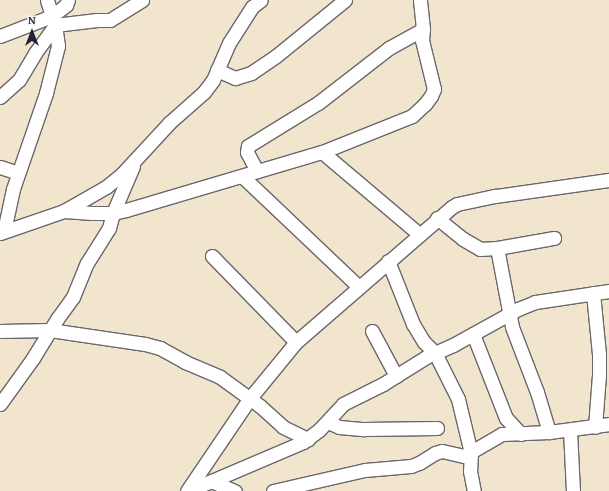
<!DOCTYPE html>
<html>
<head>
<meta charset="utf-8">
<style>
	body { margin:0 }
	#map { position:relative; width:609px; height:491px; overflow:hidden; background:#f2e5ce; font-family:"Gentium Book Plus",serif }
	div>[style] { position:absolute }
	.roads { filter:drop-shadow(1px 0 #6b666e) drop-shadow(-1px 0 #6b666e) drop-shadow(0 1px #6b666e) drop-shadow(0 -1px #6b666e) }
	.street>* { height:13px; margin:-6.5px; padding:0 6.5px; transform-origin:6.5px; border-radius:6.5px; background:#fff }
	span { translate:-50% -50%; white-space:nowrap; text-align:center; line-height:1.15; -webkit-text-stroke:4px #f6f6f2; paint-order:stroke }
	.north { position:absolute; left:12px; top:12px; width:40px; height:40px; -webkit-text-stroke:3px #f6f6f2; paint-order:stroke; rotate:0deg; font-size:11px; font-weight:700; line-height:16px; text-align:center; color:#22223b }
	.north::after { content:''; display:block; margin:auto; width:14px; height:18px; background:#22223b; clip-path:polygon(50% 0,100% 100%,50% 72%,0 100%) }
</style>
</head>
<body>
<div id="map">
	<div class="roads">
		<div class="street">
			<i style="left:0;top:36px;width:56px;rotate:-21deg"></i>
			<i style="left:52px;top:16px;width:18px;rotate:-38deg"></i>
			<i style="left:66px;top:5px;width:5px;rotate:-68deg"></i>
			<i style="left:217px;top:70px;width:20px;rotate:24deg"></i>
			<i style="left:235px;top:78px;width:17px;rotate:-17deg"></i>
			<i style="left:251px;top:73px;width:30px;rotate:-34deg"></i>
			<i style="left:276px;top:56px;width:89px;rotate:-39.1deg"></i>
			<i style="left:0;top:97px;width:25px;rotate:-42deg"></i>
			<i style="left:19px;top:80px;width:31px;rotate:-59deg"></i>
			<i style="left:35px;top:53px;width:34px;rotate:-54deg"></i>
			<i style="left:55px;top:25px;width:42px;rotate:-6.8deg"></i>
			<i style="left:97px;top:20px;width:13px"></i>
			<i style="left:110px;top:20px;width:38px;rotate:-32deg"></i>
			<i style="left:322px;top:152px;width:127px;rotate:40.2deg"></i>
			<i style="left:0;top:167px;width:19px;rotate:18deg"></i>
			<i style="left:257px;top:171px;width:21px;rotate:-118deg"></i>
			<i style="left:247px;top:152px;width:6px;rotate:-81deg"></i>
			<i style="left:248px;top:146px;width:82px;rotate:-31.6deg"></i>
			<i style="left:318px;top:103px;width:90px;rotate:-37.8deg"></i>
			<i style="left:389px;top:48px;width:39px;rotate:-29deg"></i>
			<i style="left:423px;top:29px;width:29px;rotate:-96deg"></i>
			<i style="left:242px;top:176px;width:160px;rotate:43.5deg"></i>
			<i style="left:64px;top:211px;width:28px;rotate:4deg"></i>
			<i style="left:92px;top:213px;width:21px"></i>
			<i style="left:113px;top:213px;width:13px;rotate:-13deg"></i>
			<i style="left:126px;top:210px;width:204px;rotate:-16.5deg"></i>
			<i style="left:322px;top:152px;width:97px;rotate:-21.8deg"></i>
			<i style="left:412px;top:116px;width:18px;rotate:-43deg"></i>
			<i style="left:425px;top:104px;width:10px;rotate:-53deg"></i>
			<i style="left:431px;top:96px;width:8px;rotate:-67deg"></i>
			<i style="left:434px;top:89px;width:50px;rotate:-103.8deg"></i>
			<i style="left:422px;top:40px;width:11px;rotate:-85deg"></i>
			<i style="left:437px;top:218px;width:33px;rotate:39deg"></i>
			<i style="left:463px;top:239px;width:20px;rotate:30deg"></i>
			<i style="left:480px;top:249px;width:17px;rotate:-3deg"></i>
			<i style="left:497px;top:248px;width:58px;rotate:-10deg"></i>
			<i style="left:4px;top:231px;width:43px;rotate:-77.9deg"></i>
			<i style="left:13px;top:189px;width:102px;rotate:-71deg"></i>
			<i style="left:46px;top:93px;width:49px;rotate:-75.7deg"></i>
			<i style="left:58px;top:46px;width:21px;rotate:-98deg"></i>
			<i style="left:55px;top:25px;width:26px;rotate:-108deg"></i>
			<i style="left:0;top:233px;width:68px;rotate:-19deg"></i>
			<i style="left:64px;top:211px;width:48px;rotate:-29.7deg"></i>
			<i style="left:106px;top:187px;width:21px;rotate:-39deg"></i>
			<i style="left:122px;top:174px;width:69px;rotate:-47.3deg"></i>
			<i style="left:169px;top:123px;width:47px;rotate:-41.5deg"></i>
			<i style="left:204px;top:92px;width:15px;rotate:-53deg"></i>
			<i style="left:213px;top:80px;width:40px;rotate:-66.6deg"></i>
			<i style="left:229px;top:43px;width:43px;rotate:-57.4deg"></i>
			<i style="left:252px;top:7px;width:11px;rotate:-38deg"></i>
			<i style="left:497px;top:248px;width:80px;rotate:79.2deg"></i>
			<i style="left:512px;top:327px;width:70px;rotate:69deg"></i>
			<i style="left:537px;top:392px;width:42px;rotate:73.3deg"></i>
			<i style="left:549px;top:432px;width:61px;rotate:-7.6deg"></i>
			<i style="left:212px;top:256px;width:120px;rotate:45.7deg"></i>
			<i style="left:388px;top:261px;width:68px;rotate:68.4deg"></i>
			<i style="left:413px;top:324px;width:21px;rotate:59deg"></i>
			<i style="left:424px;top:342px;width:16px;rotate:45deg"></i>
			<i style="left:435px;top:353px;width:51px;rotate:63.4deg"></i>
			<i style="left:458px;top:399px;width:56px;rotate:76.5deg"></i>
			<i style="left:471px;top:453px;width:18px;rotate:93deg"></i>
			<i style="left:470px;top:471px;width:20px;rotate:79deg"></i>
			<i style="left:593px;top:293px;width:61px;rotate:84.4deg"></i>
			<i style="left:599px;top:354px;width:21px;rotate:90deg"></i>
			<i style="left:599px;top:375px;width:52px;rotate:94.4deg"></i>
			<i style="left:0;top:331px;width:50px;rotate:-1.1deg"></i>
			<i style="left:50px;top:330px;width:96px;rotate:8.4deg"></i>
			<i style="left:145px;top:344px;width:16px;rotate:15deg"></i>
			<i style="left:160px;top:348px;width:29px;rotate:29deg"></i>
			<i style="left:185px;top:362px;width:38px;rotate:23deg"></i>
			<i style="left:220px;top:377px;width:49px;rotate:35.9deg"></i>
			<i style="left:260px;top:406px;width:31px;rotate:42deg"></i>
			<i style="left:283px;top:427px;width:28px;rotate:26deg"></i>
			<i style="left:372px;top:331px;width:51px;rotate:61.9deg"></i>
			<i style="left:473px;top:334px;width:90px;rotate:68.6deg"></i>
			<i style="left:506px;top:418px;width:22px;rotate:47deg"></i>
			<i style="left:0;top:404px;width:57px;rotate:-54.3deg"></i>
			<i style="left:33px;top:358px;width:46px;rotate:-58.4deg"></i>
			<i style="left:57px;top:319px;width:27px;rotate:-54deg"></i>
			<i style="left:73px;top:297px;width:37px;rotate:-68deg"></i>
			<i style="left:87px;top:263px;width:41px;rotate:-57.8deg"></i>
			<i style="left:109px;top:228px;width:16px;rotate:-75deg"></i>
			<i style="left:113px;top:213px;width:51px;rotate:-66.9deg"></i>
			<i style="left:328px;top:422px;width:12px;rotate:24deg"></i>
			<i style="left:339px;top:427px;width:25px;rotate:5deg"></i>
			<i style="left:364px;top:429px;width:73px;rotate:-0.8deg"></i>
			<i style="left:570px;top:430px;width:61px;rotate:87.2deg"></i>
			<i style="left:211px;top:481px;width:26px;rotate:23deg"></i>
			<i style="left:187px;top:491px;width:112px;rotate:-55.9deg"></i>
			<i style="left:250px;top:398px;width:72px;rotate:-50.6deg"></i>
			<i style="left:296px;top:342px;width:206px;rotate:-40.9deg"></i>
			<i style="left:452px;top:207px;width:6px;rotate:-31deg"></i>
			<i style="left:457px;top:204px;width:40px;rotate:-12deg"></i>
			<i style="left:496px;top:196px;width:114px;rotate:-8.1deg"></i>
			<i style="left:188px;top:491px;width:125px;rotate:-23.1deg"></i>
			<i style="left:303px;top:442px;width:20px;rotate:-37deg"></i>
			<i style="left:319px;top:430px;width:35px;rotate:-47deg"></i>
			<i style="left:343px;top:404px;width:45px;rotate:-26.6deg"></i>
			<i style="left:383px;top:384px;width:51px;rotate:-32.1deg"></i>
			<i style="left:426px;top:357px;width:30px;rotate:-24deg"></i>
			<i style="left:453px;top:345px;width:74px;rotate:-29deg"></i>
			<i style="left:518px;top:309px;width:18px;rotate:-22deg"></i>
			<i style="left:535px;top:302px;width:75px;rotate:-8.5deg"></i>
			<i style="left:273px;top:491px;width:94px;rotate:-12.9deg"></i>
			<i style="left:365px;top:470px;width:46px;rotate:-5deg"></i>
			<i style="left:411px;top:466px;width:9px;rotate:-21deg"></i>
			<i style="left:419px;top:463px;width:19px;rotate:-32deg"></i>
			<i style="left:435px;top:453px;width:7px;rotate:-16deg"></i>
			<i style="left:442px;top:451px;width:23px;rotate:13deg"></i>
			<i style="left:464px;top:456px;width:44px;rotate:-30.1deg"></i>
			<i style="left:502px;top:434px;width:47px;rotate:-2.4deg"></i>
		</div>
	</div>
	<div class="north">N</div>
</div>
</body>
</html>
